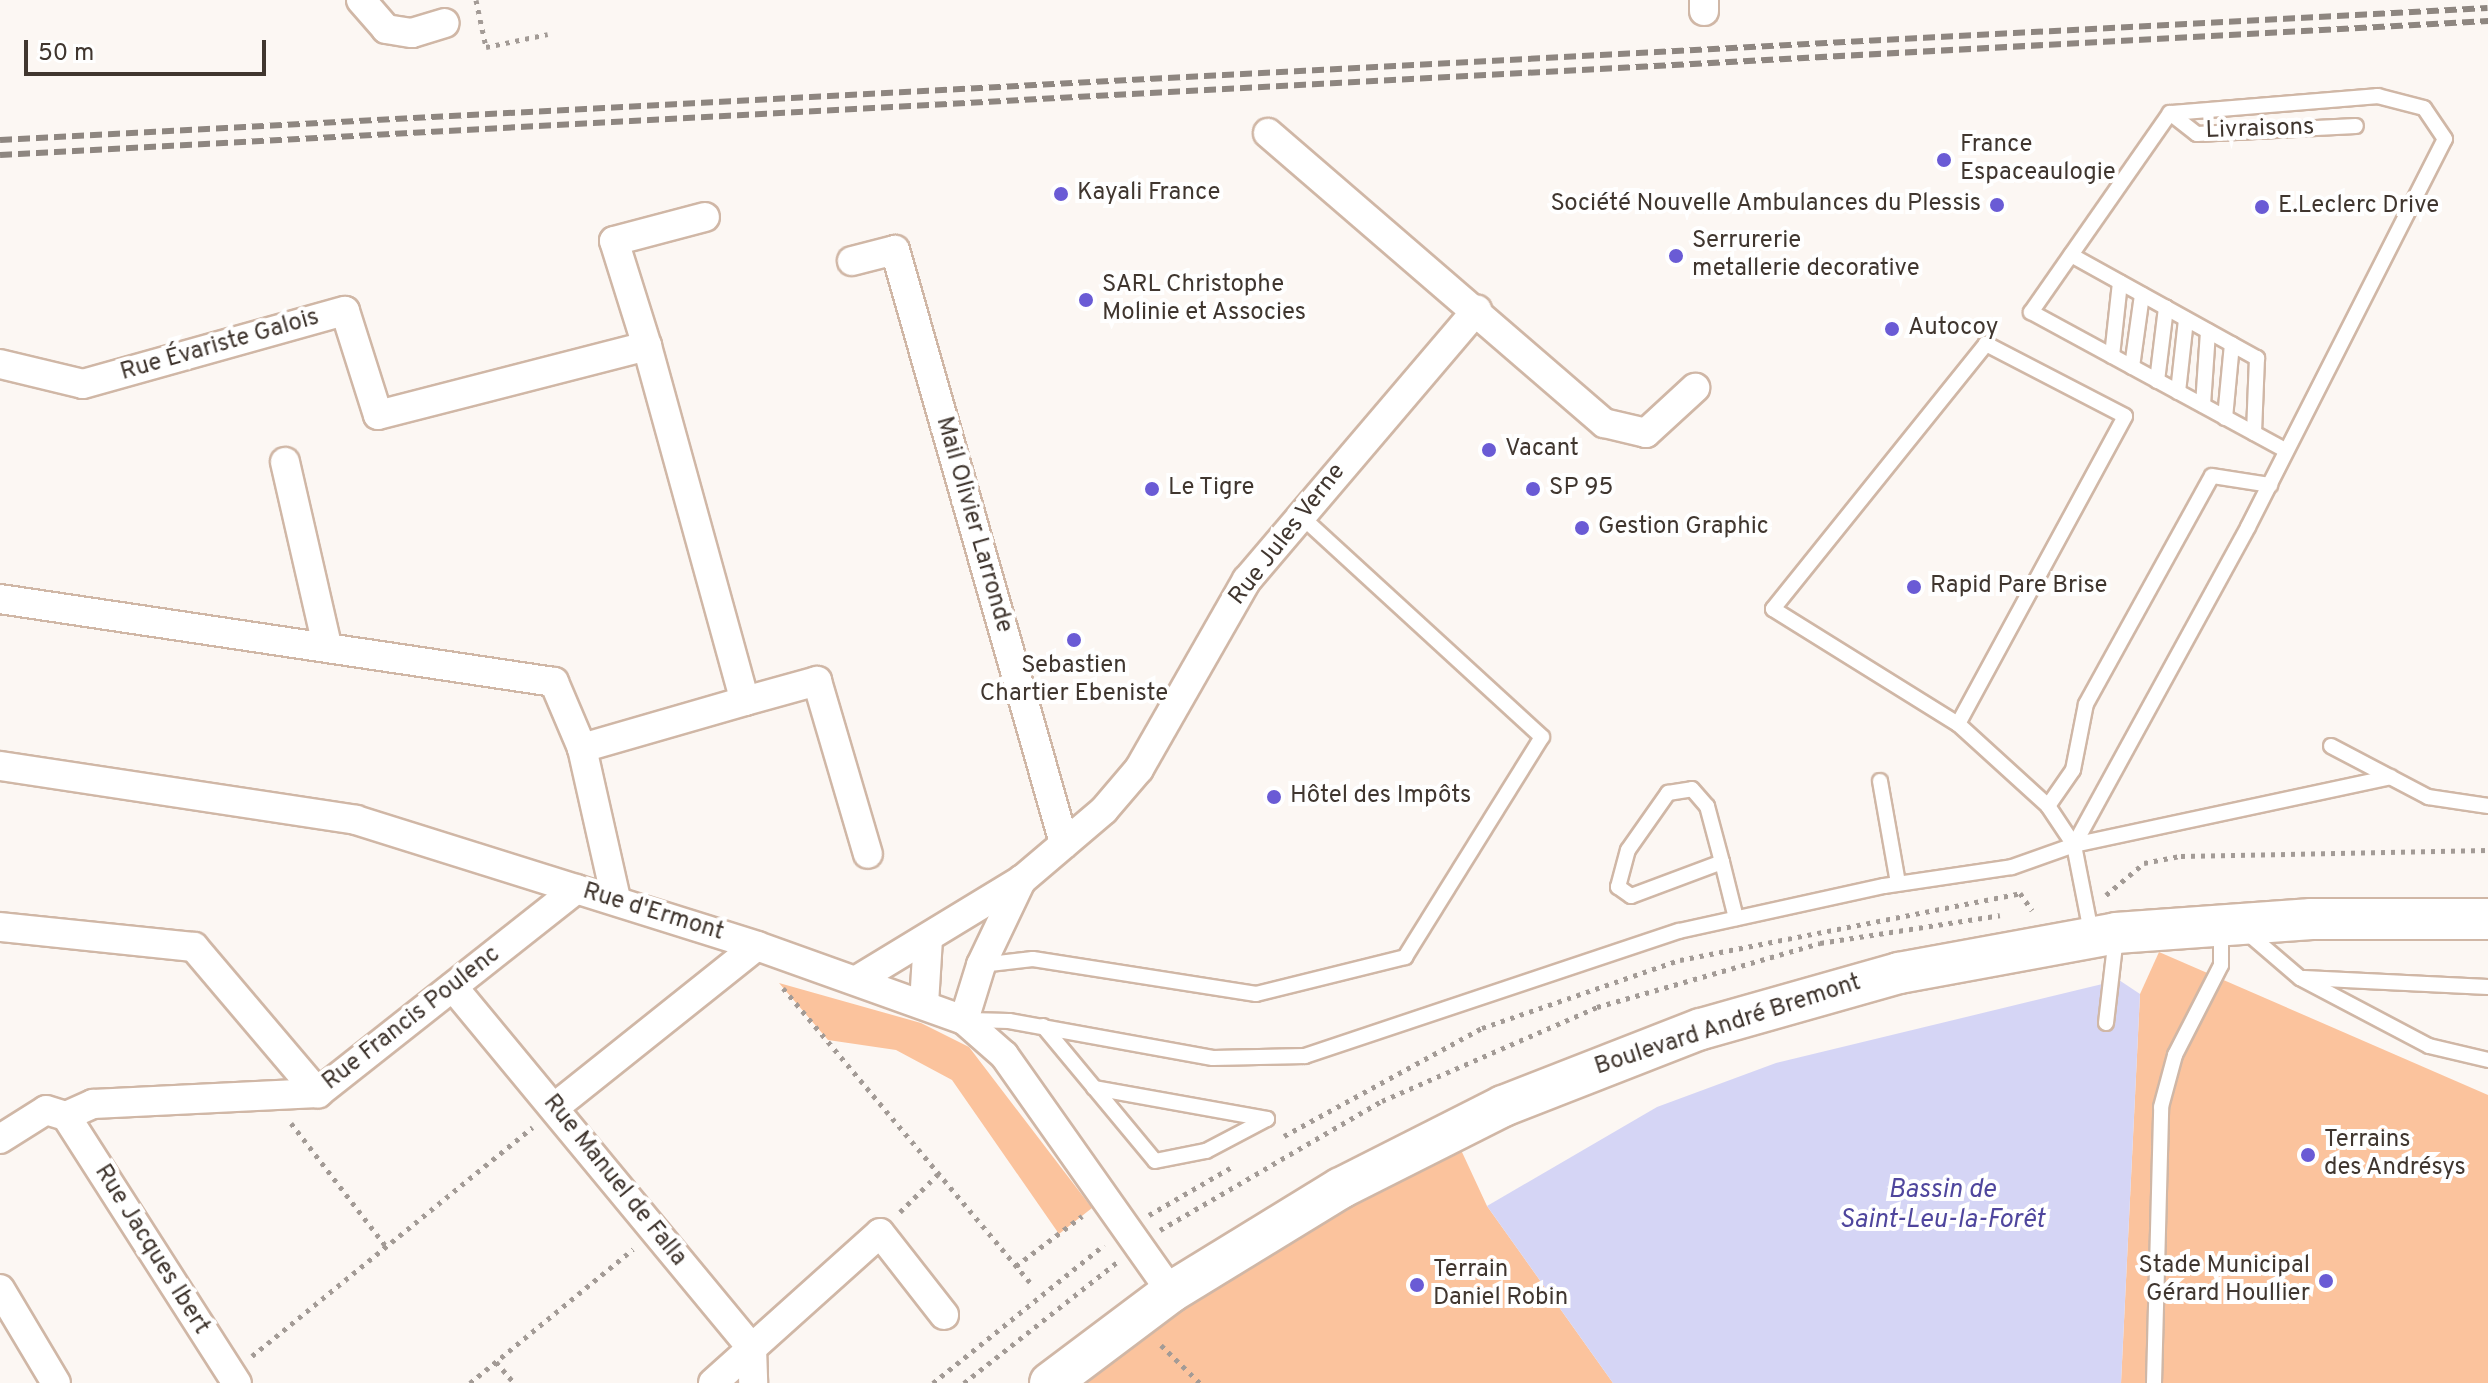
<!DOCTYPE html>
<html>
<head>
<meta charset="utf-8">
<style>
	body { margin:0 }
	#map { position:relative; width:2488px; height:1383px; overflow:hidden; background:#fcf7f3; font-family:Overpass,sans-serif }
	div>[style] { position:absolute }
	.green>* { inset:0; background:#fbc39d }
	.water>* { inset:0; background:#d5d5f5 }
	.path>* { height:5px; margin-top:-2.5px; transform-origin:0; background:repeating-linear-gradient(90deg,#a39b96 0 4px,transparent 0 10px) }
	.roads { filter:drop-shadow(2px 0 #d0b7a6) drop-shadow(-2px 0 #d0b7a6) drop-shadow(0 2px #d0b7a6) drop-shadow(0 -2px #d0b7a6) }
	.lane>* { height:14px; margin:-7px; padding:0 7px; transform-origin:7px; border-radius:7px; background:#fff }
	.street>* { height:28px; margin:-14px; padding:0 14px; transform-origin:14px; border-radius:14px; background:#fff }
	.secondary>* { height:40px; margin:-20px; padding:0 20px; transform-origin:20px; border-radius:20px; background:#fff }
	.rail>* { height:6px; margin-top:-3px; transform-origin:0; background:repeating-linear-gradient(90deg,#8e8680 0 12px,transparent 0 18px) }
	.dots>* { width:22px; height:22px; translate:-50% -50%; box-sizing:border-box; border:4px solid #fff; border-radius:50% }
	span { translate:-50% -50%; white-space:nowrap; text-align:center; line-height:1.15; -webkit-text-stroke:8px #fff; paint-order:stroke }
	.street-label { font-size:24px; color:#40362f }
	.poi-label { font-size:24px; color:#40362f }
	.left { translate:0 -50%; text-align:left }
	.right { translate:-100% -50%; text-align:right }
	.water-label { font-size:26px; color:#4f469d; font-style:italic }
	.scale { position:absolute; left:24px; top:40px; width:242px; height:36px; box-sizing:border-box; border:4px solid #40362f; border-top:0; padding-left:10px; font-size:24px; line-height:28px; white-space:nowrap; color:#40362f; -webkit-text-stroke:6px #fff; paint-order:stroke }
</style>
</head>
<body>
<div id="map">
	<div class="green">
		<i style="clip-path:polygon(2159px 952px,2488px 1095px,2488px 1383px,2121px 1383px,2140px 994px)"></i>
		<i style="clip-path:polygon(779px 983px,921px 1023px,969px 1047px,1092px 1208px,1059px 1234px,952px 1080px,896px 1050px,828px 1040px)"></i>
		<i style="clip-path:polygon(1455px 1137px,1487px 1206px,1613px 1383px,1079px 1383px,1187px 1306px)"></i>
	</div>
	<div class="water">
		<i style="clip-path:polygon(2119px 980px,2140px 994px,2121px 1383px,1613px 1383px,1487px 1206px,1657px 1107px,1776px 1063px)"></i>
	</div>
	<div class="path">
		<i style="left:476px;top:0;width:48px;rotate:78deg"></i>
		<i style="left:486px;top:47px;width:63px;rotate:-11.8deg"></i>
		<i style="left:2106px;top:895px;width:50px;rotate:-40.1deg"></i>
		<i style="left:2144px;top:863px;width:38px;rotate:-11deg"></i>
		<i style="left:2181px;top:856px;width:307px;rotate:-1.1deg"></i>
		<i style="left:783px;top:988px;width:386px;rotate:50deg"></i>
		<i style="left:291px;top:1123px;width:159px;rotate:52.4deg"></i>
		<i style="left:1284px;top:1136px;width:226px;rotate:-28.6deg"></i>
		<i style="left:1482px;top:1028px;width:209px;rotate:-19deg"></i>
		<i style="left:1680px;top:960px;width:347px;rotate:-11.1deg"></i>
		<i style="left:2020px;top:893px;width:21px;rotate:55deg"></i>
		<i style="left:900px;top:1212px;width:57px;rotate:-45deg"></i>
		<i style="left:1149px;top:1215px;width:94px;rotate:-30.1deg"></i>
		<i style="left:1160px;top:1230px;width:257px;rotate:-30.2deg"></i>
		<i style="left:1382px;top:1101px;width:235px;rotate:-23.6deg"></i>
		<i style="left:1597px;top:1007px;width:232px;rotate:-16deg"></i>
		<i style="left:1820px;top:943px;width:182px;rotate:-8.8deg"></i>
		<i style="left:1016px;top:1266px;width:83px;rotate:-37.1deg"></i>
		<i style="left:1161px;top:1345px;width:54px;rotate:44.3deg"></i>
		<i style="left:252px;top:1356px;width:362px;rotate:-39.2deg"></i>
		<i style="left:496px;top:1362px;width:28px;rotate:49deg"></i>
		<i style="left:470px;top:1383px;width:211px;rotate:-39.4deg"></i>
		<i style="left:933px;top:1383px;width:220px;rotate:-38.9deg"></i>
		<i style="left:964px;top:1383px;width:195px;rotate:-38.3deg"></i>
	</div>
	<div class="roads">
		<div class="lane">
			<i style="left:2170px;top:113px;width:34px;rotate:38deg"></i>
			<i style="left:2197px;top:134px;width:159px;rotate:-2.9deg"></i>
			<i style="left:2071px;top:255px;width:213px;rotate:29deg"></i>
			<i style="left:2257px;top:358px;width:75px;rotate:92.3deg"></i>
			<i style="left:2112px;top:356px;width:74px;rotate:-83.8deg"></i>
			<i style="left:2132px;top:367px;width:73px;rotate:-82.1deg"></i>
			<i style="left:2157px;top:381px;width:74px;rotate:-83deg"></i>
			<i style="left:2178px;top:392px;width:73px;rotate:-83.7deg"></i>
			<i style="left:2203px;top:405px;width:74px;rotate:-86.1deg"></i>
			<i style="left:2225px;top:418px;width:74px;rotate:-84.6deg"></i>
			<i style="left:1958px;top:724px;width:350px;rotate:-61.5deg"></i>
			<i style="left:2125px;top:416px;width:157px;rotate:-152.6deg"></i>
			<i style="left:1986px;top:344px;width:340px;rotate:128.8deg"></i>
			<i style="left:1773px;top:609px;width:218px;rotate:31.9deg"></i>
			<i style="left:1958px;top:724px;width:122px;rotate:42.3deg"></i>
			<i style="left:2048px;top:806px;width:47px;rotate:56.3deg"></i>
			<i style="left:2331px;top:746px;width:110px;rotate:27.7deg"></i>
			<i style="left:2428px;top:797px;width:61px;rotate:8.5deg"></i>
			<i style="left:1880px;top:781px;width:104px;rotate:80deg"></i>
			<i style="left:2048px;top:806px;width:44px;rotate:-55.2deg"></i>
			<i style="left:2073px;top:770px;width:67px;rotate:-78.9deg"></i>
			<i style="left:2086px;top:704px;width:260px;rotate:-61.1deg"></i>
			<i style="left:2212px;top:476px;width:59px;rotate:8.8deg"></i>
			<i style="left:1722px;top:862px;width:97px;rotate:159.5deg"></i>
			<i style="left:1631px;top:896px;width:16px;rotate:-145deg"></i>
			<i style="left:1618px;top:887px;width:38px;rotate:-75deg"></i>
			<i style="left:1628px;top:850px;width:70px;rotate:-54.9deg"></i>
			<i style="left:1668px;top:793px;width:24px;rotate:-9deg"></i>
			<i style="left:1692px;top:789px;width:23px;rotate:49deg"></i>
			<i style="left:1707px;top:806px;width:58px;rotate:75deg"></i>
			<i style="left:1722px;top:862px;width:58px;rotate:76deg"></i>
			<i style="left:2244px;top:930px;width:74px;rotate:40.6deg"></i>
			<i style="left:2300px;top:978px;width:146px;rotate:27.8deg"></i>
			<i style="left:2429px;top:1046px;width:61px;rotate:13.3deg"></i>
			<i style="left:2092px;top:937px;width:94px;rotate:-101.1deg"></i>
			<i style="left:2074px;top:845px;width:362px;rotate:-61.3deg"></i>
			<i style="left:2248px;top:527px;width:435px;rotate:-63.1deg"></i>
			<i style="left:2445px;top:139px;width:37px;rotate:-124deg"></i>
			<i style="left:2424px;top:108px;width:48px;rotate:-165.4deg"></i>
			<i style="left:2378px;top:96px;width:209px;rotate:175.3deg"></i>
			<i style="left:2170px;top:113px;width:243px;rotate:124.9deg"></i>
			<i style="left:2031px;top:312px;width:285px;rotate:28.5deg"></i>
			<i style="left:981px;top:965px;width:52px;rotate:-6.6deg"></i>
			<i style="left:1033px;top:959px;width:226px;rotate:8.9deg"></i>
			<i style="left:1256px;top:994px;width:154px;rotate:-13.9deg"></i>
			<i style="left:1405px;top:957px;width:259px;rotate:-58.1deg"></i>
			<i style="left:1542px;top:737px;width:328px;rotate:-137.5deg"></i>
			<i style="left:2304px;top:978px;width:184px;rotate:2.8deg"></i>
			<i style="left:969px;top:1020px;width:40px;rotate:1.4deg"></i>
			<i style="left:1009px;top:1021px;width:207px;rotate:10.3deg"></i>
			<i style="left:1213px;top:1058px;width:92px;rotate:-1.2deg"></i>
			<i style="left:1305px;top:1056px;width:394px;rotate:-18.5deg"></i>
			<i style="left:1679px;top:931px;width:210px;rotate:-12.4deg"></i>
			<i style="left:1884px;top:886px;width:129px;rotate:-8.4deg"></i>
			<i style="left:2012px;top:867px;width:66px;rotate:-19.5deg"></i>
			<i style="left:2074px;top:845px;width:324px;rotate:-12.1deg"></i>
			<i style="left:2106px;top:1023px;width:88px;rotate:-83.4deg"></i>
			<i style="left:1043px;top:1026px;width:175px;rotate:50.3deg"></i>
			<i style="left:1155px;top:1161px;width:52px;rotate:-11.1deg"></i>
			<i style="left:1206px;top:1151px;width:69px;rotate:-27.7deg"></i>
			<i style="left:1267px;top:1119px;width:176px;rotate:-169.8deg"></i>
			<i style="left:2154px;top:1383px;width:276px;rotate:-88.5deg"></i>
			<i style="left:2161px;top:1107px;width:54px;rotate:-74.9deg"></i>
			<i style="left:2175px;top:1055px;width:101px;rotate:-62.9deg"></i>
			<i style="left:2221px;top:965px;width:37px;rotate:-90deg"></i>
		</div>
		<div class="street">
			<i style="left:361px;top:0;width:38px;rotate:49deg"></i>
			<i style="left:386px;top:29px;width:26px;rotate:9deg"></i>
			<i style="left:412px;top:33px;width:34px;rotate:-17deg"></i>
			<i style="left:1704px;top:0;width:11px;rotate:90deg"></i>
			<i style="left:1268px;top:133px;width:444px;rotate:40.8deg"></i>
			<i style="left:1604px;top:423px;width:43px;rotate:13.4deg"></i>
			<i style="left:1646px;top:433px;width:67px;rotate:-42.6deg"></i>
			<i style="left:852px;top:261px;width:44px;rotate:-14.3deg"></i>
			<i style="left:895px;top:250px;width:617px;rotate:74.09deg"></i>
			<i style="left:647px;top:346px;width:110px;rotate:-107.4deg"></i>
			<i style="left:614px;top:241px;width:94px;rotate:-14.8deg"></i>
			<i style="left:0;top:364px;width:85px;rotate:13.5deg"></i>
			<i style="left:83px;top:384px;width:272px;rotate:-15.6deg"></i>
			<i style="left:345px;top:311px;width:109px;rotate:72.4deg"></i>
			<i style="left:378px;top:415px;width:278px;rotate:-14.4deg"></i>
			<i style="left:647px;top:346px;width:368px;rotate:74.6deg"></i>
			<i style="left:745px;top:701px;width:170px;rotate:163.9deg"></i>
			<i style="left:582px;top:748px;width:72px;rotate:-113deg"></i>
			<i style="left:554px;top:682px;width:560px;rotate:-171.48deg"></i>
			<i style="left:285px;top:462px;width:188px;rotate:77.1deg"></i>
			<i style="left:745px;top:701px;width:75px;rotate:-15.5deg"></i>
			<i style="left:817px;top:681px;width:180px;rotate:73.6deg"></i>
			<i style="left:582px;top:748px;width:155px;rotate:77.3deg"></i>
			<i style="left:0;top:766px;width:360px;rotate:8.6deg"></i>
			<i style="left:356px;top:820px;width:420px;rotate:17.4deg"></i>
			<i style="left:757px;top:946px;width:220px;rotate:19.7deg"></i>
			<i style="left:964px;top:1020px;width:53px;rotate:41.2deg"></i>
			<i style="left:1004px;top:1055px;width:290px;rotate:54.8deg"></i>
			<i style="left:0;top:927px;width:195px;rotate:5.9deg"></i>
			<i style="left:194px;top:947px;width:192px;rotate:49.7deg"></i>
			<i style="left:857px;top:980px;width:194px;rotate:-31.3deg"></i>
			<i style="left:1023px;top:879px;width:106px;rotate:-40.4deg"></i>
			<i style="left:1104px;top:810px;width:54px;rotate:-49.5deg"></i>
			<i style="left:1139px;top:769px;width:218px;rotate:-60.3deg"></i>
			<i style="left:1247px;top:580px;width:355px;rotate:-49.6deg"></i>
			<i style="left:453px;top:987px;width:469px;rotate:50.4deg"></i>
			<i style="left:752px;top:1348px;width:35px;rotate:88deg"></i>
			<i style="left:924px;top:1004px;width:65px;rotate:-86.5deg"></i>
			<i style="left:964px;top:1020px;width:58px;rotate:-72.8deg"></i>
			<i style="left:981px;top:965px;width:95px;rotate:-64.5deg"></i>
			<i style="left:555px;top:1107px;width:258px;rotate:-38.6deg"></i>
			<i style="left:66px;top:1116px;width:317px;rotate:57.4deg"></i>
			<i style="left:0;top:1139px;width:54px;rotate:-32.2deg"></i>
			<i style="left:46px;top:1110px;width:21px;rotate:17deg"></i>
			<i style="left:66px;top:1116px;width:30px;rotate:-24deg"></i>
			<i style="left:93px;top:1104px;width:225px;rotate:-2.8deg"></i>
			<i style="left:318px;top:1093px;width:329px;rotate:-38.3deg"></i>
			<i style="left:0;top:1289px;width:109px;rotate:59.2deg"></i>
			<i style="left:713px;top:1383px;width:224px;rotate:-41.9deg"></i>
			<i style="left:880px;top:1233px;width:104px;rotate:52deg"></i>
		</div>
		<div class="secondary">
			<i style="left:1050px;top:1383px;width:151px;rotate:-36.9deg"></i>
			<i style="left:1171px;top:1292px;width:199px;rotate:-31.5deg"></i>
			<i style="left:1341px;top:1188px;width:182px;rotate:-26.8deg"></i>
			<i style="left:1503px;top:1106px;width:212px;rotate:-21.3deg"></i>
			<i style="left:1701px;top:1029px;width:206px;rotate:-15.8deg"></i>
			<i style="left:1899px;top:973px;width:221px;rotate:-10.4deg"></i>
			<i style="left:2116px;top:933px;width:196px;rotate:-4.1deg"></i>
			<i style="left:2311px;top:919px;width:177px"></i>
		</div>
	</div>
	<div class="rail">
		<i style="left:0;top:140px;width:2491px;rotate:-3.04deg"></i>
		<i style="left:0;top:155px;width:2492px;rotate:-3.08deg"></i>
	</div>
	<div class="dots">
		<i style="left:1944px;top:160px;background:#6a5bd5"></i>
		<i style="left:1061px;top:194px;background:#6a5bd5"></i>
		<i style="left:1997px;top:205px;background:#6a5bd5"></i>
		<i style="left:2262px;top:207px;background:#6a5bd5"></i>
		<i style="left:1676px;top:256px;background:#6a5bd5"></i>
		<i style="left:1086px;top:300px;background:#6a5bd5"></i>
		<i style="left:1892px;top:329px;background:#6a5bd5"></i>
		<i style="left:1489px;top:450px;background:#6a5bd5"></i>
		<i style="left:1152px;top:489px;background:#6a5bd5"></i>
		<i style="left:1533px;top:489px;background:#6a5bd5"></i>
		<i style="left:1582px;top:528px;background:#6a5bd5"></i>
		<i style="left:1914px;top:587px;background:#6a5bd5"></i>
		<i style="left:1074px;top:640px;background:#6a5bd5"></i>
		<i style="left:1274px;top:797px;background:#6a5bd5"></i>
		<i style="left:2308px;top:1155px;background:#6a5bd5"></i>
		<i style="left:2326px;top:1281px;background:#6a5bd5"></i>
		<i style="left:1417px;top:1285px;background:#6a5bd5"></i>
	</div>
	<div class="street-label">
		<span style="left:2260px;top:130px;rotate:-2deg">Livraisons</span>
		<span style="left:220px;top:346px;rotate:-16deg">Rue Évariste Galois</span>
		<span style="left:973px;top:525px;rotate:74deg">Mail Olivier Larronde</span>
		<span style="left:1288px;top:535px;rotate:-52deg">Rue Jules Verne</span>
		<span style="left:653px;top:913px;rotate:17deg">Rue d'Ermont</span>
		<span style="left:412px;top:1019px;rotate:-38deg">Rue Francis Poulenc</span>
		<span style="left:1728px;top:1026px;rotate:-18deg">Boulevard André Bremont</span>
		<span style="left:614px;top:1181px;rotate:51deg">Rue Manuel de Falla</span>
		<span style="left:151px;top:1250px;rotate:58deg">Rue Jacques Ibert</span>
	</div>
	<div class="poi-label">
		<span class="left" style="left:1960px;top:160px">France<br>Espaceaulogie</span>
		<span class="left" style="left:1077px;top:194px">Kayali France</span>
		<span class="right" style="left:1981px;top:205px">Société Nouvelle Ambulances du Plessis</span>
		<span class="left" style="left:2278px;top:207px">E.Leclerc Drive</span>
		<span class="left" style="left:1692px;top:256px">Serrurerie<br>metallerie decorative</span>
		<span class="left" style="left:1102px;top:300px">SARL Christophe<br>Molinie et Associes</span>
		<span class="left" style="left:1908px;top:329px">Autocoy</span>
		<span class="left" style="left:1505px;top:450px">Vacant</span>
		<span class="left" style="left:1168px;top:489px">Le Tigre</span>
		<span class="left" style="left:1549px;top:489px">SP 95</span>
		<span class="left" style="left:1598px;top:528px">Gestion Graphic</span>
		<span class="left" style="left:1930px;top:587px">Rapid Pare Brise</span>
		<span style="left:1074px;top:681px">Sebastien<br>Chartier Ebeniste</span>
		<span class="left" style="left:1290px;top:797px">Hôtel des Impôts</span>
		<span class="left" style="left:2324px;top:1155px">Terrains<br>des Andrésys</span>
		<span class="right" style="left:2310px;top:1281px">Stade Municipal<br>Gérard Houllier</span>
		<span class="left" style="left:1433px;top:1285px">Terrain<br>Daniel Robin</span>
	</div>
	<div class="water-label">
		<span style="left:1942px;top:1206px">Bassin de<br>Saint-Leu-la-Forêt</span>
	</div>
	<div class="scale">50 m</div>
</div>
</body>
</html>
